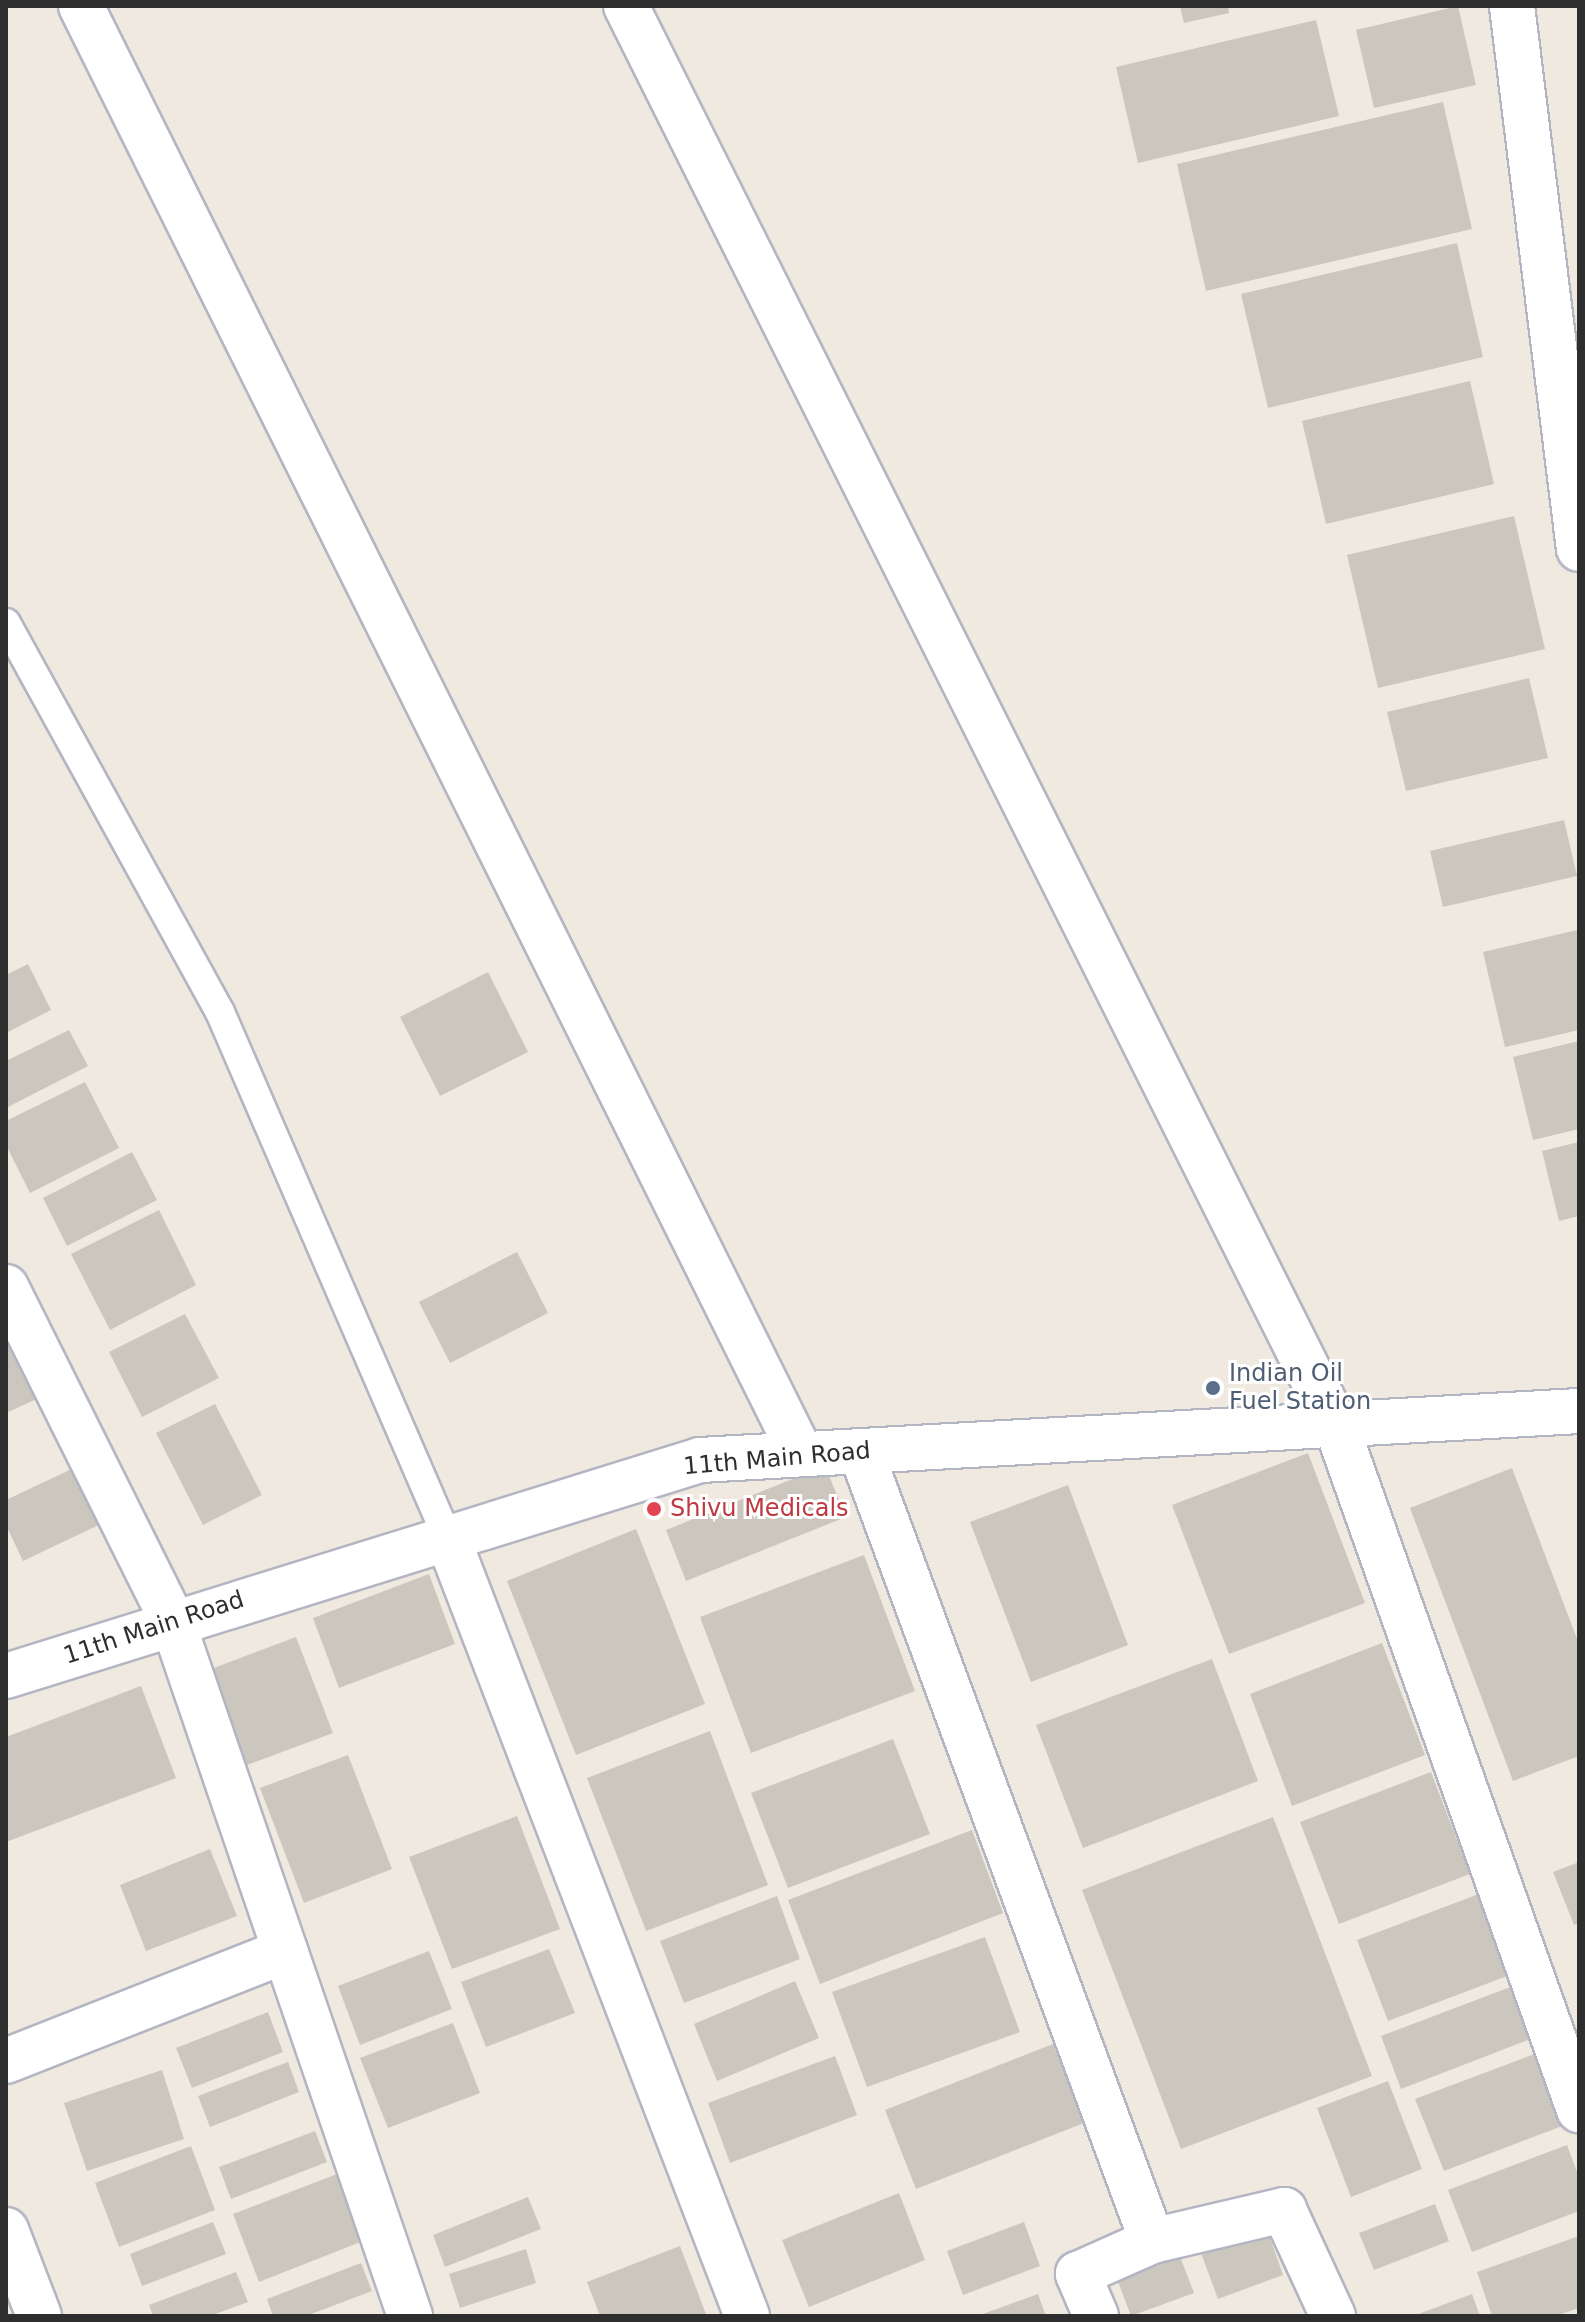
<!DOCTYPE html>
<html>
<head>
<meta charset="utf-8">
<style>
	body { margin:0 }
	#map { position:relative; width:1585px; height:2322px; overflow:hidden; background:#f0e9e0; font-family:"DejaVu Sans",sans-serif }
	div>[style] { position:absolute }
	.building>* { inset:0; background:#cbc7be }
	.roads { filter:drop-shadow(2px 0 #b4b5c2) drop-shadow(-2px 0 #b4b5c2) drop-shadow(0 2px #b4b5c2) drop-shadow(0 -2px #b4b5c2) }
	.service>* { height:28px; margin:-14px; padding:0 14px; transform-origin:14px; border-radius:14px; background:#fff }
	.minor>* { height:44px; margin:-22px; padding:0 22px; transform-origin:22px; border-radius:22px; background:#fff }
	.tertiary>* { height:44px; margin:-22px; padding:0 22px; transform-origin:22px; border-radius:22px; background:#fff }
	.dots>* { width:22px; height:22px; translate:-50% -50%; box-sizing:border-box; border:4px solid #fff; border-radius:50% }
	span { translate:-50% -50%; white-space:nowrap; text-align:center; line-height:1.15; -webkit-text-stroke:6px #fff; paint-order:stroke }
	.service-label { font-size:24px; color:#4e5e75 }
	.left { translate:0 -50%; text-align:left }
	.street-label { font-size:24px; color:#2e2e2e }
	.health-label { font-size:24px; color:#be3a42 }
	.frame { position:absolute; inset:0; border:8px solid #2e2e2e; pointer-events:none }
</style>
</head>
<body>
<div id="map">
	<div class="building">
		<i style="clip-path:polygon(1180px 6px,1228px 6px,1229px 13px,1184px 23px)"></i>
		<i style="clip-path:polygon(1458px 6px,1476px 85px,1374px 108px,1356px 30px)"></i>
		<i style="clip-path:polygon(1316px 20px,1339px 116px,1138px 163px,1116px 67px)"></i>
		<i style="clip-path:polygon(1443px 102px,1472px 229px,1206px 291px,1177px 164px)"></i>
		<i style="clip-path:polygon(1457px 243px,1483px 357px,1268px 408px,1241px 294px)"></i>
		<i style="clip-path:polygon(1470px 381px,1494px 484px,1326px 524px,1302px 421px)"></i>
		<i style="clip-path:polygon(1514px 516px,1545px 649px,1378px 688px,1347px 555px)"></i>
		<i style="clip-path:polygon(1529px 678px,1548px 758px,1406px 791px,1387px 712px)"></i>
		<i style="clip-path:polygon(1564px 820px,1577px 876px,1443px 907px,1430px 851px)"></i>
		<i style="clip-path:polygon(1577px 930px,1579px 1030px,1505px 1047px,1483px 952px)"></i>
		<i style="clip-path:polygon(28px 964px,51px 1010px,6px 1033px,6px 975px)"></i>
		<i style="clip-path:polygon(488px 972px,528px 1052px,440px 1096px,400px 1017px)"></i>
		<i style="clip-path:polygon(69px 1030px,88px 1066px,6px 1108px,6px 1061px)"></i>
		<i style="clip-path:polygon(1579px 1041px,1579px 1129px,1533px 1140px,1513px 1057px)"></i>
		<i style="clip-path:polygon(85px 1082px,119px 1148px,30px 1193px,6px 1145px,6px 1121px)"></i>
		<i style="clip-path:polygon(1579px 1142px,1579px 1216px,1559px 1221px,1542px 1151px)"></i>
		<i style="clip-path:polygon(132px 1152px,157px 1200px,67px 1246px,43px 1198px)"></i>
		<i style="clip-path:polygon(159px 1210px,196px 1285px,110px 1330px,71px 1254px)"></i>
		<i style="clip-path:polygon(517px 1252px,548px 1313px,450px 1363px,419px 1302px)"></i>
		<i style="clip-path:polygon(185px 1314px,219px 1378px,142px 1417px,109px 1352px)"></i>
		<i style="clip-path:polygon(6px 1317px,52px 1392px,6px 1413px)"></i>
		<i style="clip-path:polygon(215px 1404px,262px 1495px,203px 1525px,156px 1433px)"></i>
		<i style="clip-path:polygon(1308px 1453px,1365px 1603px,1229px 1654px,1172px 1505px)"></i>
		<i style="clip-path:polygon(78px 1466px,105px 1522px,23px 1561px,6px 1525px,6px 1500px)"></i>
		<i style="clip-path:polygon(825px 1466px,846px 1517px,686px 1581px,666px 1530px)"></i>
		<i style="clip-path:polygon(1512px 1468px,1579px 1644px,1579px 1756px,1513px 1781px,1410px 1508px)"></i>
		<i style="clip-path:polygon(1068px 1485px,1128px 1645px,1031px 1682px,970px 1522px)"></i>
		<i style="clip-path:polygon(636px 1529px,705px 1704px,576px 1755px,507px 1581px)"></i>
		<i style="clip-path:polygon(864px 1555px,915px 1691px,751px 1753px,700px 1617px)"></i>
		<i style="clip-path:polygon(429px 1574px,455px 1644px,339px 1688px,313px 1618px)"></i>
		<i style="clip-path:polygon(296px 1637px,333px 1733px,247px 1765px,211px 1669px)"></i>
		<i style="clip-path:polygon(1382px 1643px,1425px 1755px,1292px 1806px,1250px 1694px)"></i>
		<i style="clip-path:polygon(1212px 1659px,1258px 1781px,1083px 1848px,1036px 1725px)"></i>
		<i style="clip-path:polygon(141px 1686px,176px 1778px,6px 1842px,6px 1737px)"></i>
		<i style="clip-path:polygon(710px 1731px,768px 1885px,646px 1931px,587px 1778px)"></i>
		<i style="clip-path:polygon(893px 1739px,930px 1834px,788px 1888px,751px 1793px)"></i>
		<i style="clip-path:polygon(348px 1755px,392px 1869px,304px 1903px,260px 1788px)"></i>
		<i style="clip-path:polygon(1431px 1772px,1470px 1874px,1339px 1924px,1300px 1822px)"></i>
		<i style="clip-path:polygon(517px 1816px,560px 1929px,452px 1969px,409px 1857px)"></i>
		<i style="clip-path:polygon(1273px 1817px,1372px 2076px,1181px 2149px,1082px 1890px)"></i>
		<i style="clip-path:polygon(972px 1830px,1003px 1913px,820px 1984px,788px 1900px)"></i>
		<i style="clip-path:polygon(210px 1849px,237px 1916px,146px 1951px,120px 1885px)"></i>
		<i style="clip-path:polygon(1579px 1862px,1579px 1923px,1574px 1925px,1553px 1872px)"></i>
		<i style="clip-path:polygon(1479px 1894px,1510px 1975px,1388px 2021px,1357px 1940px)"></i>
		<i style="clip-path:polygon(777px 1896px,800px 1959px,684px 2003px,660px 1941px)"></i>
		<i style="clip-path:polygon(985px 1937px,1020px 2032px,867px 2087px,832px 1992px)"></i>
		<i style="clip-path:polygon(549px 1949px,575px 2013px,486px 2047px,461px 1982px)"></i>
		<i style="clip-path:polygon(429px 1951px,452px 2009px,360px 2045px,338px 1986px)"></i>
		<i style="clip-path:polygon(795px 1981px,819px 2038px,717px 2081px,694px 2024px)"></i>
		<i style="clip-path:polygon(1513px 1986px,1533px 2038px,1401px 2089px,1381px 2036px)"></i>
		<i style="clip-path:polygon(268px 2012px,283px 2052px,192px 2088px,176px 2048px)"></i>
		<i style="clip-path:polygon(453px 2023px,480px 2093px,388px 2128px,360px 2058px)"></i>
		<i style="clip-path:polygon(1053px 2044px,1084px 2123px,916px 2189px,885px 2110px)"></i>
		<i style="clip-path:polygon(1537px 2053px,1565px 2125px,1444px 2171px,1415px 2099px)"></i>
		<i style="clip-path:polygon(835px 2056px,857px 2115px,730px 2163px,708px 2103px)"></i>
		<i style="clip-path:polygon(288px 2062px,299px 2092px,210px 2127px,198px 2096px)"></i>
		<i style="clip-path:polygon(162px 2070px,184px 2139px,87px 2171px,64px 2103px)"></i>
		<i style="clip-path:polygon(1388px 2081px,1422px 2169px,1351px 2197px,1317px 2108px)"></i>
		<i style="clip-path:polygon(315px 2131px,327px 2162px,231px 2199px,219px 2167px)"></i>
		<i style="clip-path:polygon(1567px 2145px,1579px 2177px,1579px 2211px,1472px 2252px,1448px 2190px)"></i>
		<i style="clip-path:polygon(191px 2146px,215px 2210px,119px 2247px,95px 2183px)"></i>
		<i style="clip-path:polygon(337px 2174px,363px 2241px,259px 2282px,233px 2214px)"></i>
		<i style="clip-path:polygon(899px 2193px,925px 2260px,809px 2307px,782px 2240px)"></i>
		<i style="clip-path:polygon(528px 2197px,541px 2229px,445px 2267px,433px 2235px)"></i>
		<i style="clip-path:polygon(1435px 2204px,1449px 2241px,1374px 2270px,1359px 2233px)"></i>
		<i style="clip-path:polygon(213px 2222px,226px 2254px,142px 2286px,130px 2254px)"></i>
		<i style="clip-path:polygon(1024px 2222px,1040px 2266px,963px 2295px,947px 2251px)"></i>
		<i style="clip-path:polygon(1267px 2229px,1283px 2275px,1218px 2299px,1201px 2253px)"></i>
		<i style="clip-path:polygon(1579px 2236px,1579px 2308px,1556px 2316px,1492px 2316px,1477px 2272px)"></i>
		<i style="clip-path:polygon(680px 2246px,706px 2314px,600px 2316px,587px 2282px)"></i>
		<i style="clip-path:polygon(526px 2249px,536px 2283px,460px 2308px,449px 2274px)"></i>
		<i style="clip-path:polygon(1178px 2251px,1194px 2293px,1131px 2316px,1115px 2274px)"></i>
		<i style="clip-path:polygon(361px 2263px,372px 2291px,306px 2316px,273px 2316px,267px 2299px)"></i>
		<i style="clip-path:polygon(236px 2272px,248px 2302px,210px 2316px,153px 2316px,149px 2305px)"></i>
		<i style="clip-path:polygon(1038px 2294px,1046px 2316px,977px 2316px)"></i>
		<i style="clip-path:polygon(1472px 2294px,1480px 2316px,1413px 2316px)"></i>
	</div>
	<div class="roads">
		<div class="service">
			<i style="left:6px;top:623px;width:444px;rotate:61.2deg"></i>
			<i style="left:220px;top:1012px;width:574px;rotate:66.6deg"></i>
		</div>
		<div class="minor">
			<i style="left:81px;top:6px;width:1617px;rotate:63.56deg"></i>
			<i style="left:626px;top:6px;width:1590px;rotate:63.43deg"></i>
			<i style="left:1337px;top:1428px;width:724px;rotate:70.46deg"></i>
			<i style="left:1512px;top:6px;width:547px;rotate:82.97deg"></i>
			<i style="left:6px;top:1287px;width:372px;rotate:63.5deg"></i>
			<i style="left:172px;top:1620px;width:736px;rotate:71.12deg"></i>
			<i style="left:861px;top:1452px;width:841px;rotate:69.75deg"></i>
			<i style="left:1152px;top:2241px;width:136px;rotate:-13.2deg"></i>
			<i style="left:1284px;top:2210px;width:117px;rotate:65.2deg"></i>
			<i style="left:448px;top:1539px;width:833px;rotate:68.95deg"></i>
			<i style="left:6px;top:2061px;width:300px;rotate:-21.5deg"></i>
			<i style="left:6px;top:2230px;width:92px;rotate:69deg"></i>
			<i style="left:1096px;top:2316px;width:46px;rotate:-113.2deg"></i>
			<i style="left:1078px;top:2274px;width:81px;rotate:-24deg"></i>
		</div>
		<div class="tertiary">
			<i style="left:6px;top:1676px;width:727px;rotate:-17.29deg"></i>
			<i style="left:700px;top:1460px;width:880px;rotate:-3.19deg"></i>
		</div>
	</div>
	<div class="dots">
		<i style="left:1213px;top:1388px;background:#5c6f8a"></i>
		<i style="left:654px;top:1509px;background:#e0444e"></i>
	</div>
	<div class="service-label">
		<span class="left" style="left:1229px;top:1388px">Indian Oil<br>Fuel Station</span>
	</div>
	<div class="street-label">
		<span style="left:777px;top:1459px;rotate:-5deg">11th Main Road</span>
		<span style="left:154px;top:1628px;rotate:-18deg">11th Main Road</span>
	</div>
	<div class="health-label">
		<span class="left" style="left:670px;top:1509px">Shivu Medicals</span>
	</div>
	<div class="frame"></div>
</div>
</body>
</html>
